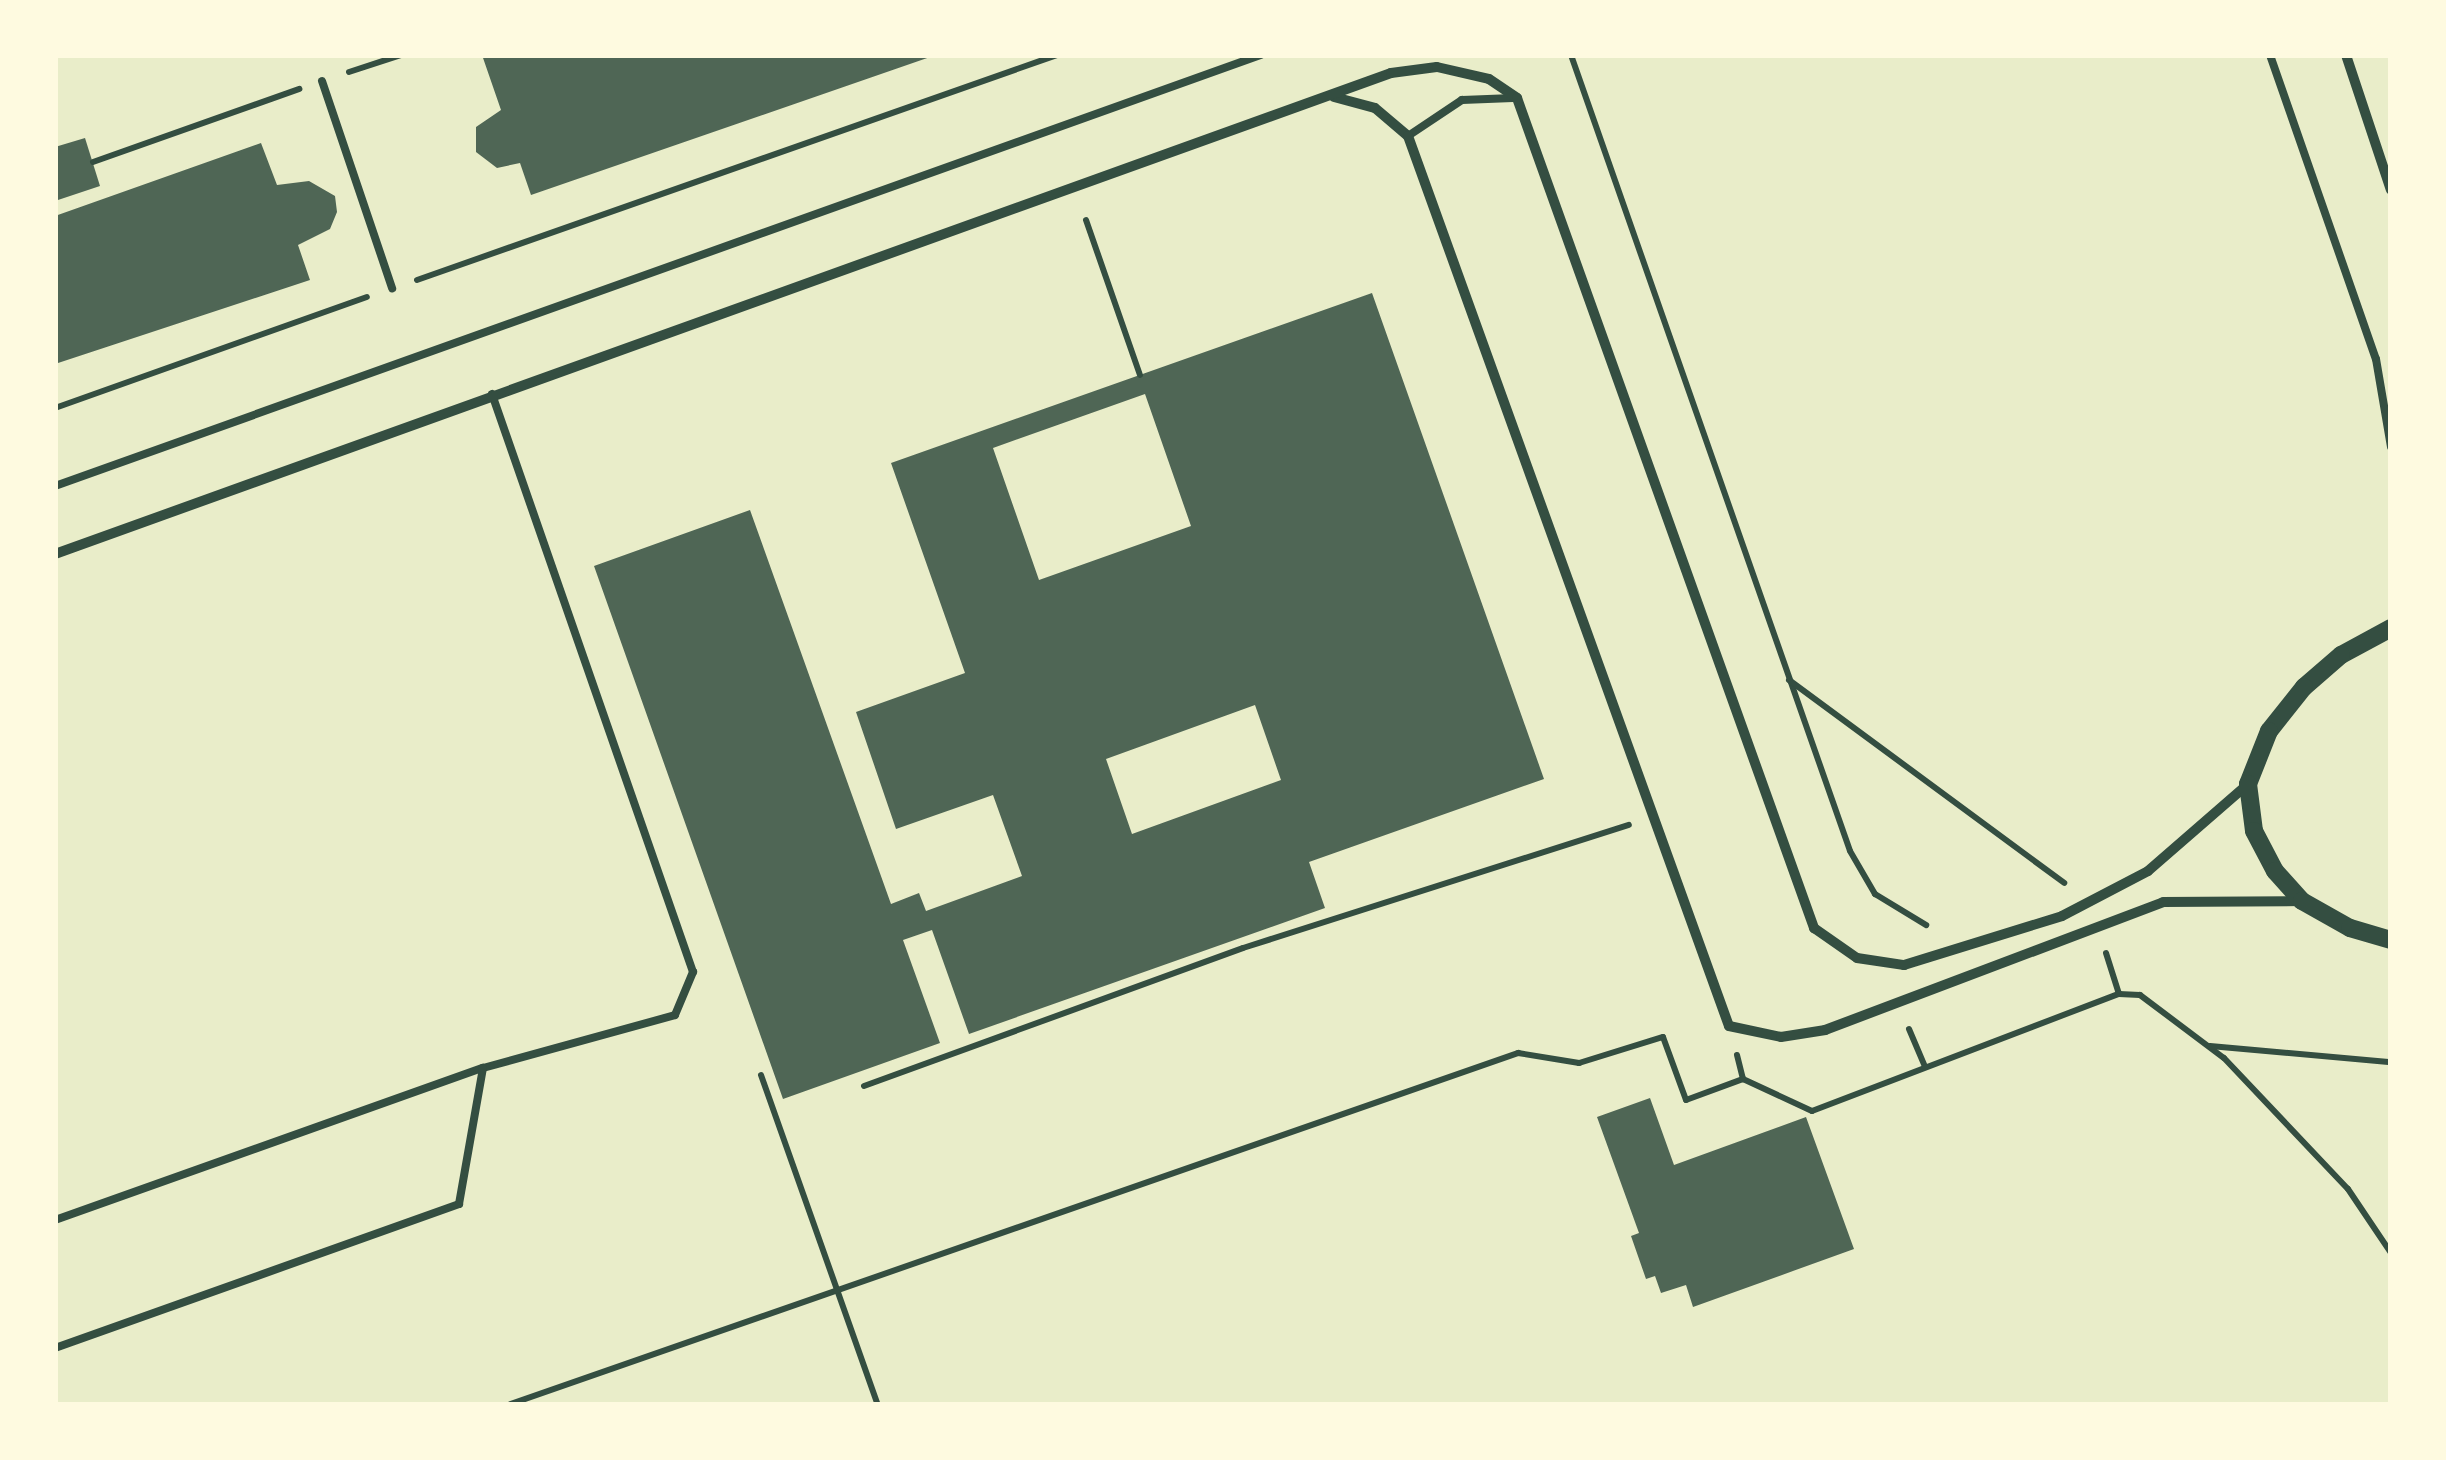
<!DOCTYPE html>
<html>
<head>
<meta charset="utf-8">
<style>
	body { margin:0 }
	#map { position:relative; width:2446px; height:1460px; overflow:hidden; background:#e9edc9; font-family:"Space Grotesk",sans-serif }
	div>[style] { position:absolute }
	.building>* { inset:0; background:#4f6655 }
	.path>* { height:6px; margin:-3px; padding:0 3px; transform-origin:3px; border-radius:3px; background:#344e41 }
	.service>* { height:8px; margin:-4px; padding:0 4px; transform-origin:4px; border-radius:4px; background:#344e41 }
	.minor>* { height:10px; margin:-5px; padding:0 5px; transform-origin:5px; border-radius:5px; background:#344e41 }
	.tertiary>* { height:18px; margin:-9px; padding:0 9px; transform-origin:9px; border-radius:9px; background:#344e41 }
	span { translate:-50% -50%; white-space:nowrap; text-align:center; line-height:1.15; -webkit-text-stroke:8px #fefae0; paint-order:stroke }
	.frame { position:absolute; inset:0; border:58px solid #fefae0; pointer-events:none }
</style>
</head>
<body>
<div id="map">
	<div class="building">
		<i style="clip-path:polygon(482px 55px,933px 55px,933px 56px,531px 195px,520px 163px,497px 168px,476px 152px,476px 127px,501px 110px)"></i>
		<i style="clip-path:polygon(85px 138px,100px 186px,55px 201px,55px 147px)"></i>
		<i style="clip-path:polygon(261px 143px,277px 185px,309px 181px,335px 196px,337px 212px,330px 229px,298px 245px,310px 280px,55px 364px,55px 216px)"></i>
		<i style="clip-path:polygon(evenodd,1372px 293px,1544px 779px,1309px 862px,1325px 908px,969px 1034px,932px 930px,903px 940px,940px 1043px,783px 1099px,594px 566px,750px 510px,891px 904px,919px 893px,926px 911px,1022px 876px,993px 795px,896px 829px,856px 712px,965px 673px,891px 463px,1372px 293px,1145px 394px,1191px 526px,1039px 580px,993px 448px,1145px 394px,1372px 293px,1255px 705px,1281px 780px,1132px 834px,1106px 759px,1255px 705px)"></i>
		<i style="clip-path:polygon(1650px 1098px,1674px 1165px,1806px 1117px,1854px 1249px,1693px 1307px,1686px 1285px,1661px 1293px,1655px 1276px,1646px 1279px,1631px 1236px,1639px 1233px,1597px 1117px)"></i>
	</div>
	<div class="path">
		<i style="left:1571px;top:55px;width:843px;rotate:70.68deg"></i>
		<i style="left:1850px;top:851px;width:50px;rotate:59.8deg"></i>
		<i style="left:1875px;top:894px;width:60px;rotate:31.3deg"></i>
		<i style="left:349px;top:72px;width:55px;rotate:-18.1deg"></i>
		<i style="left:93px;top:162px;width:219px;rotate:-19.5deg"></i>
		<i style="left:1086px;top:220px;width:164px;rotate:70.8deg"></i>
		<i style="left:417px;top:280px;width:678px;rotate:-19.37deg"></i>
		<i style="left:55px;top:408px;width:331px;rotate:-19.6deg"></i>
		<i style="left:1789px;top:680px;width:342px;rotate:36.4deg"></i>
		<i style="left:2106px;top:953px;width:43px;rotate:72.4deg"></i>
		<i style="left:2119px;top:994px;width:21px;rotate:3deg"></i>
		<i style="left:2140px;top:995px;width:105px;rotate:36.9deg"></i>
		<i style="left:2224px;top:1058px;width:180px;rotate:46.6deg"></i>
		<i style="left:2348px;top:1189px;width:77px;rotate:56.1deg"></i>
		<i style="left:1909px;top:1029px;width:39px;rotate:67deg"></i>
		<i style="left:2210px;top:1046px;width:182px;rotate:5.1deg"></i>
		<i style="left:1737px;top:1055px;width:25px;rotate:76deg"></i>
		<i style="left:1743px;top:1079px;width:76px;rotate:24.9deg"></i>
		<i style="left:1812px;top:1111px;width:329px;rotate:-20.9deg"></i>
		<i style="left:761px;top:1075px;width:350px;rotate:70.5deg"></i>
		<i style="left:864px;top:1086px;width:403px;rotate:-20deg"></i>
		<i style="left:1243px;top:948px;width:405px;rotate:-17.7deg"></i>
		<i style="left:508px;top:1405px;width:1070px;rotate:-19.21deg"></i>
		<i style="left:1518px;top:1053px;width:62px;rotate:9.3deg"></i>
		<i style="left:1579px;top:1063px;width:88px;rotate:-17.2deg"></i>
		<i style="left:1663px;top:1037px;width:67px;rotate:69.9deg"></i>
		<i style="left:1686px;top:1100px;width:61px;rotate:-20.2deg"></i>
	</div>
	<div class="service">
		<i style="left:2270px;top:55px;width:322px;rotate:70.8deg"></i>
		<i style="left:2376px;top:359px;width:89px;rotate:80.3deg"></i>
		<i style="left:322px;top:81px;width:219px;rotate:71.3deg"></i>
		<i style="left:1408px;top:136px;width:65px;rotate:-33.7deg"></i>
		<i style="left:1462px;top:100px;width:51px;rotate:-2.2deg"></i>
		<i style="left:55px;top:486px;width:1281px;rotate:-19.67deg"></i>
		<i style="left:55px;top:1220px;width:454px;rotate:-19.6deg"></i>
		<i style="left:483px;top:1068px;width:199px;rotate:-15.4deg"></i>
		<i style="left:675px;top:1015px;width:47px;rotate:-67.3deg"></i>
		<i style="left:693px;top:972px;width:612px;rotate:-109.18deg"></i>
		<i style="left:55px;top:1348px;width:429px;rotate:-19.6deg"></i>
		<i style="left:459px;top:1204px;width:138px;rotate:-80deg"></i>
	</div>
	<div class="minor">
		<i style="left:2346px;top:55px;width:142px;rotate:71.6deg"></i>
		<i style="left:1334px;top:97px;width:42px;rotate:15deg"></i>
		<i style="left:1375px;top:108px;width:43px;rotate:40.3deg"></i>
		<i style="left:1408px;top:136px;width:946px;rotate:70.17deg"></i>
		<i style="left:1729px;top:1026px;width:53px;rotate:11.9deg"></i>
		<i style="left:1781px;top:1037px;width:45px;rotate:-9deg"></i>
		<i style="left:1825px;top:1030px;width:361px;rotate:-20.7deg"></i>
		<i style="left:2163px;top:902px;width:138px;rotate:-0.4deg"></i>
		<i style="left:55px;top:554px;width:1420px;rotate:-19.8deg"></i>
		<i style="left:1391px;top:73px;width:46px;rotate:-7.4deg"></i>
		<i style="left:1437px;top:67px;width:53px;rotate:13deg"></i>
		<i style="left:1489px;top:79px;width:34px;rotate:34deg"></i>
		<i style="left:1517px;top:98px;width:882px;rotate:70.31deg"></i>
		<i style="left:1814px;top:928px;width:52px;rotate:34.9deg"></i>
		<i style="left:1857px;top:958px;width:48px;rotate:8.5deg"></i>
		<i style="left:1904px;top:965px;width:165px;rotate:-17.2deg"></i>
		<i style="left:2062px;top:916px;width:97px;rotate:-27.6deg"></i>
		<i style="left:2148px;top:871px;width:133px;rotate:-41deg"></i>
	</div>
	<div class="tertiary">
		<i style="left:2391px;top:628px;width:57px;rotate:151.6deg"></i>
		<i style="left:2341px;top:655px;width:49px;rotate:139.1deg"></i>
		<i style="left:2304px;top:687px;width:56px;rotate:128.5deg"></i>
		<i style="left:2269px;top:731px;width:57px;rotate:111.6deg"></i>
		<i style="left:2248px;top:784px;width:47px;rotate:82.7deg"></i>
		<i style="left:2254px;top:831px;width:45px;rotate:62.3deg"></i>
		<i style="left:2275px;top:871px;width:40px;rotate:48deg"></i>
		<i style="left:2302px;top:901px;width:55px;rotate:29.4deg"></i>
		<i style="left:2350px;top:928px;width:43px;rotate:16.3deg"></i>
	</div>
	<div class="frame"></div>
</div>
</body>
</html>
